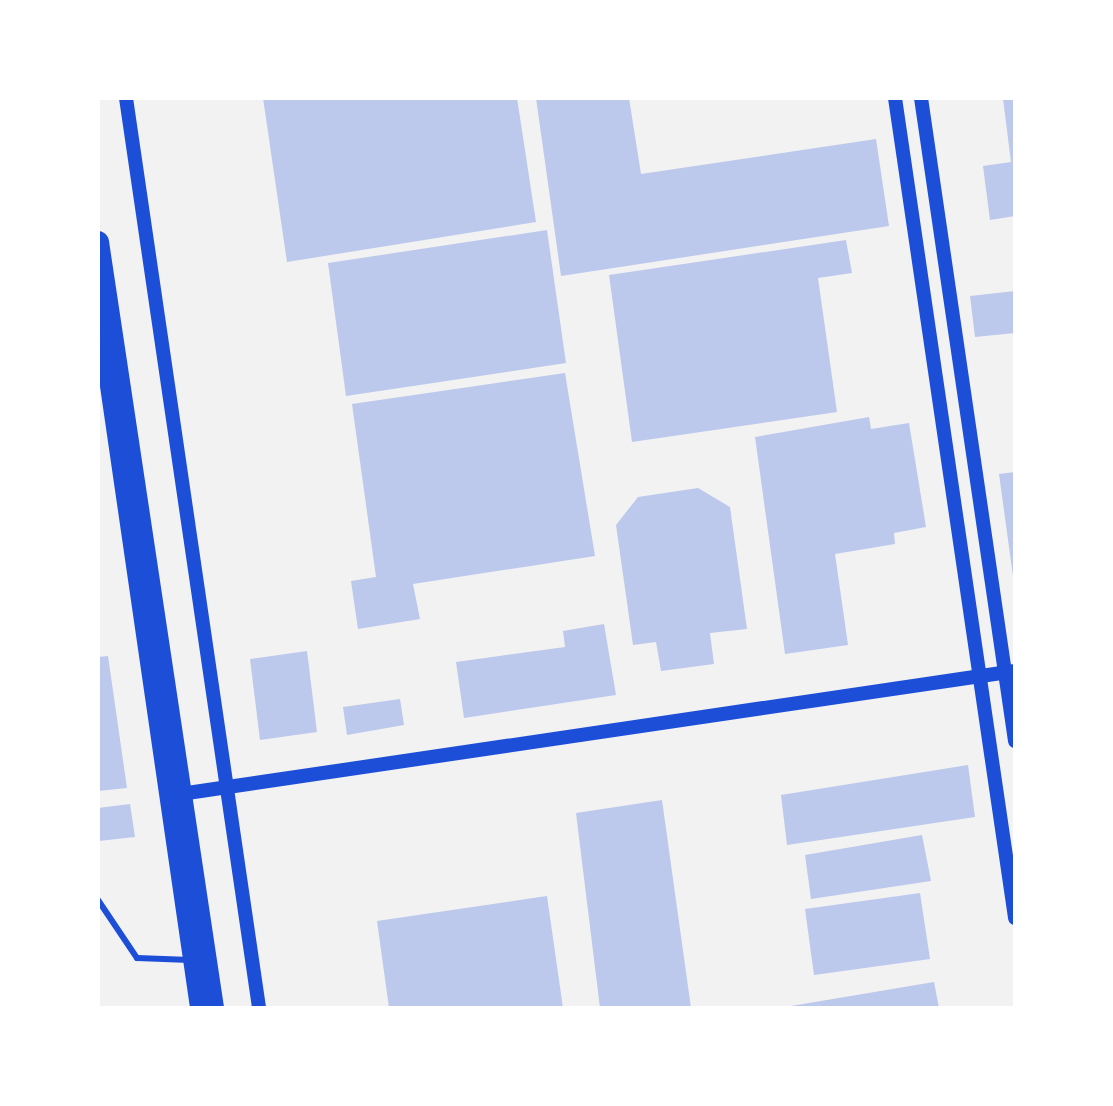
<!DOCTYPE html>
<html>
<head>
<meta charset="utf-8">
<style>
	body { margin:0 }
	#map { position:relative; width:1113px; height:1106px; overflow:hidden; background:#f2f2f2; font-family:"Open Sans",sans-serif }
	div>[style] { position:absolute }
	.building>* { inset:0; background:#bdc9ec }
	.service>* { height:6px; margin:-3px; padding:0 3px; transform-origin:3px; border-radius:3px; background:#1d4ed8 }
	.tertiary>* { height:14px; margin:-7px; padding:0 7px; transform-origin:7px; border-radius:7px; background:#1d4ed8 }
	.motorway>* { height:22px; margin:-11px; padding:0 11px; transform-origin:11px; border-radius:11px; background:#1d4ed8 }
	span { translate:-50% -50%; white-space:nowrap; text-align:center; line-height:1.15; -webkit-text-stroke:6px #fff; paint-order:stroke }
	.frame { position:absolute; inset:0; border:100px solid #fff; pointer-events:none }
</style>
</head>
<body>
<div id="map">
	<div class="building">
		<i style="clip-path:polygon(263px 98px,517px 98px,536px 222px,287px 262px)"></i>
		<i style="clip-path:polygon(536px 98px,629px 98px,641px 174px,876px 139px,889px 226px,561px 276px)"></i>
		<i style="clip-path:polygon(1015px 98px,1015px 216px,990px 220px,983px 166px,1011px 162px,1003px 99px)"></i>
		<i style="clip-path:polygon(547px 230px,566px 363px,346px 396px,328px 263px)"></i>
		<i style="clip-path:polygon(846px 240px,852px 273px,818px 278px,837px 412px,632px 442px,609px 275px)"></i>
		<i style="clip-path:polygon(1015px 291px,1015px 333px,975px 337px,970px 296px)"></i>
		<i style="clip-path:polygon(565px 373px,595px 556px,413px 584px,420px 619px,358px 629px,351px 581px,376px 577px,352px 404px)"></i>
		<i style="clip-path:polygon(869px 417px,871px 429px,909px 423px,926px 527px,894px 533px,895px 544px,835px 554px,848px 645px,785px 654px,755px 437px)"></i>
		<i style="clip-path:polygon(1015px 472px,1015px 576px,1013px 576px,999px 474px)"></i>
		<i style="clip-path:polygon(698px 488px,730px 507px,747px 629px,710px 633px,714px 664px,661px 671px,656px 642px,633px 645px,616px 525px,638px 497px)"></i>
		<i style="clip-path:polygon(604px 624px,616px 695px,464px 718px,456px 662px,565px 647px,563px 631px)"></i>
		<i style="clip-path:polygon(307px 651px,317px 732px,260px 740px,250px 659px)"></i>
		<i style="clip-path:polygon(108px 656px,127px 788px,98px 791px,98px 657px)"></i>
		<i style="clip-path:polygon(400px 699px,404px 725px,347px 735px,343px 707px)"></i>
		<i style="clip-path:polygon(968px 765px,975px 817px,787px 845px,781px 795px)"></i>
		<i style="clip-path:polygon(662px 800px,691px 1008px,600px 1008px,576px 813px)"></i>
		<i style="clip-path:polygon(130px 804px,135px 837px,99px 841px,98px 808px)"></i>
		<i style="clip-path:polygon(922px 835px,931px 881px,811px 899px,805px 855px)"></i>
		<i style="clip-path:polygon(920px 893px,930px 959px,814px 975px,805px 909px)"></i>
		<i style="clip-path:polygon(547px 896px,563px 1008px,389px 1008px,377px 921px)"></i>
		<i style="clip-path:polygon(934px 982px,939px 1008px,791px 1008px,791px 1006px)"></i>
	</div>
	<div class="service">
		<i style="left:98px;top:900px;width:70px;rotate:56.1deg"></i>
		<i style="left:137px;top:958px;width:53px;rotate:2.2deg"></i>
	</div>
	<div class="tertiary">
		<i style="left:126px;top:98px;width:920px;rotate:81.68deg"></i>
		<i style="left:895px;top:98px;width:829px;rotate:81.67deg"></i>
		<i style="left:921px;top:98px;width:650px;rotate:81.68deg"></i>
		<i style="left:98px;top:324px;width:691px;rotate:81.76deg"></i>
		<i style="left:167px;top:796px;width:857px;rotate:-8.39deg"></i>
	</div>
	<div class="motorway">
		<i style="left:98px;top:242px;width:775px;rotate:81.46deg"></i>
	</div>
	<div class="frame"></div>
</div>
</body>
</html>
